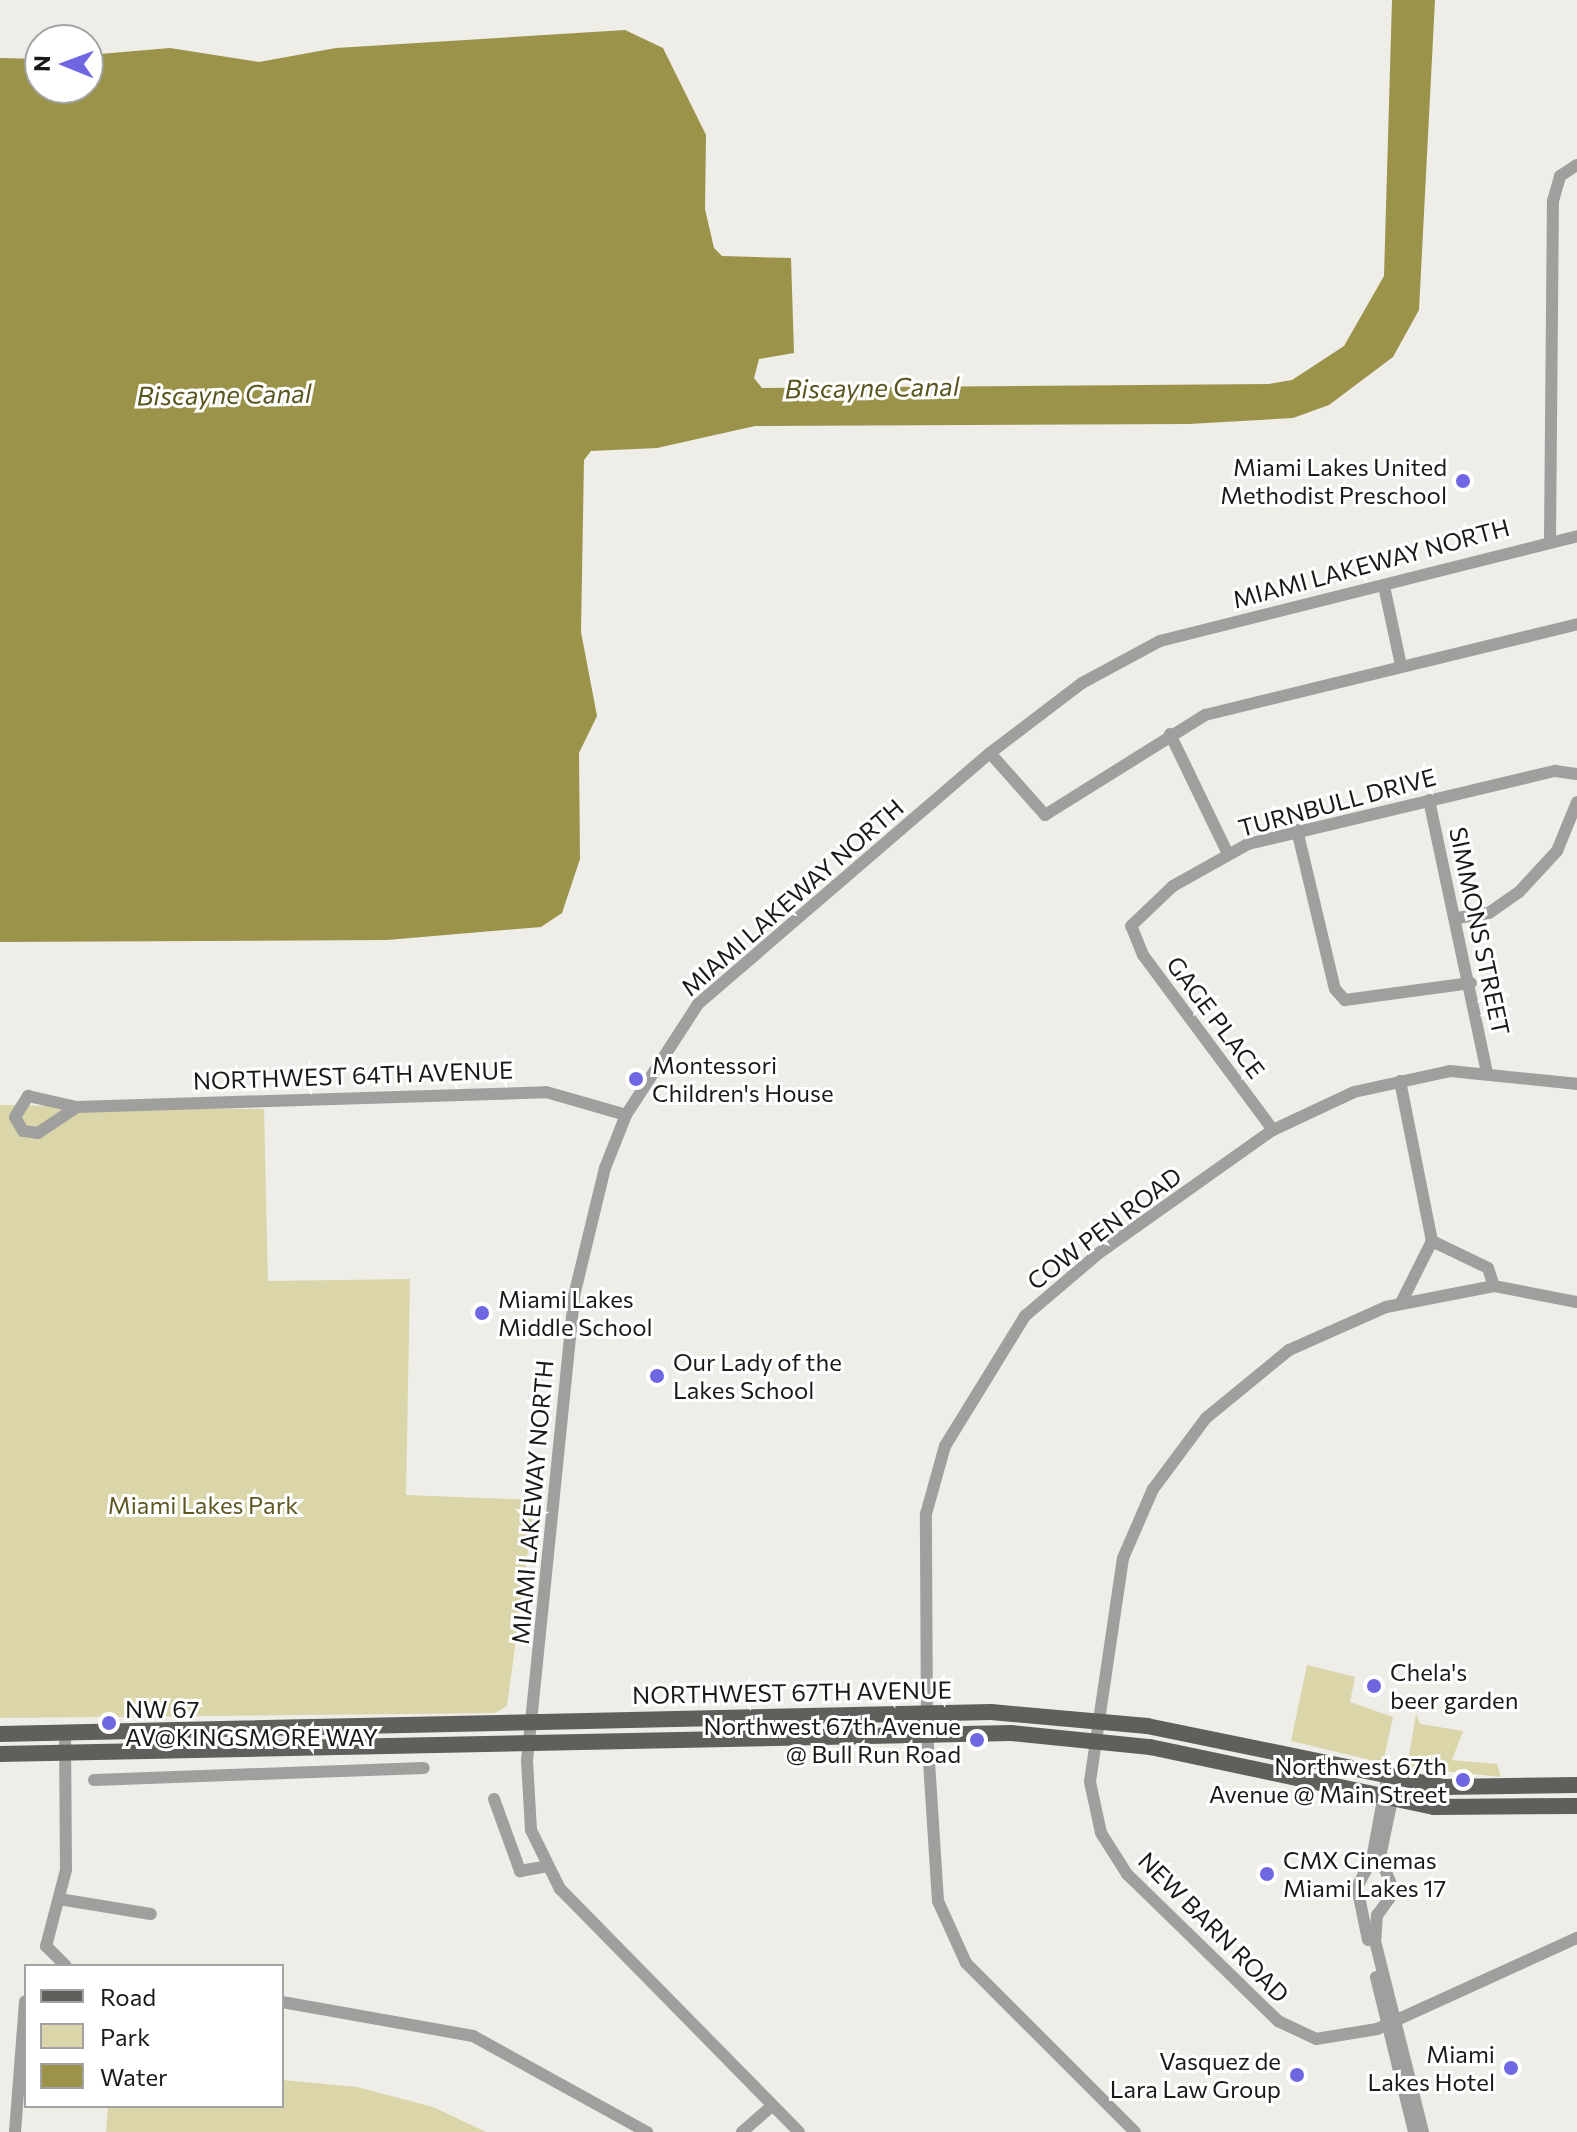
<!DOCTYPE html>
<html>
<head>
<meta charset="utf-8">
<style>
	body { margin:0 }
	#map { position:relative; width:1577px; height:2132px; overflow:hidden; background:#eeede8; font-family:Commissioner,sans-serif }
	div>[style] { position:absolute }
	.green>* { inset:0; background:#dbd6aa }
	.water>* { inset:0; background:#9c934b }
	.minor>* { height:12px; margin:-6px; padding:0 6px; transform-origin:6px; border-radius:6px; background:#9f9f9d }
	.major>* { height:16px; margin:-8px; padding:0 8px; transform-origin:8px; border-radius:8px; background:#5f5f5b }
	.dots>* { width:22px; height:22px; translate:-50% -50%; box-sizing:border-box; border:4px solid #fff; border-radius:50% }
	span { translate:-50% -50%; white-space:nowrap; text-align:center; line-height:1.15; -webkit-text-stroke:6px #fff; paint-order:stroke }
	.poi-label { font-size:24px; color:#1a1a18 }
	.right { translate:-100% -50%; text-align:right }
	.left { translate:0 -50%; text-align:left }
	.street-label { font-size:24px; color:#1a1a18 }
	.park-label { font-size:24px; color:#5d5620 }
	.water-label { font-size:26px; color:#5b541e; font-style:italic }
	.legend { position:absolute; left:24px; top:1964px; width:260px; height:144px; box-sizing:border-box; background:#fff; border:2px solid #a3a3a3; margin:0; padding:10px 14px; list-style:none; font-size:24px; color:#1a1a18 }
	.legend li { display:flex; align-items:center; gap:16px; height:40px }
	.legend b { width:40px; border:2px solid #a3a3a3 }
	.north { position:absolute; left:24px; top:24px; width:80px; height:80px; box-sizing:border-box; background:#fff; border:2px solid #a3a3a3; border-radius:50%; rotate:271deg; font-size:22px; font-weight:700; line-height:32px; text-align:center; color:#1a1a18 }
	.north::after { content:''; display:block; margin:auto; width:28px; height:36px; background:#6e67e1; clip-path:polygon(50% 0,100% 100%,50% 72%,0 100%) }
</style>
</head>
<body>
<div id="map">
	<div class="green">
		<i style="clip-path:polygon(0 1105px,264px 1109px,268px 1281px,410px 1279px,406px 1495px,535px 1500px,507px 1706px,495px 1713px,0 1718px)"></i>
		<i style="clip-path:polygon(1307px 1665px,1355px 1677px,1350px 1702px,1393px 1717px,1383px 1763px,1291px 1741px)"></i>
		<i style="clip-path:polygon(1416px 1714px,1420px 1724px,1463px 1731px,1452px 1760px,1497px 1764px,1501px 1777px,1407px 1767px)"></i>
		<i style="clip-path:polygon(282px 2080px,357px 2087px,433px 2107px,486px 2132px,106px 2132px,108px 2106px,282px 2106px)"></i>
	</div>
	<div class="water">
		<i style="clip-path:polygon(1392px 0,1435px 0,1419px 310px,1393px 357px,1329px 405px,1293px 418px,1189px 424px,755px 426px,657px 448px,591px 451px,584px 460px,581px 632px,597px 716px,579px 753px,580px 859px,562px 913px,541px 927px,387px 940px,0 942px,0 58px,40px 59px,40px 88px,88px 88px,88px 55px,170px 48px,259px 62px,336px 48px,625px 30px,663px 48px,706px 135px,705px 209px,714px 248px,722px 256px,791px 258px,794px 353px,759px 359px,754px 378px,762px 388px,1269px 384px,1292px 380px,1344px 346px,1384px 276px)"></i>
	</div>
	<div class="minor">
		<i style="left:1550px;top:539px;width:338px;rotate:-89.5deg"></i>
		<i style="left:1553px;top:201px;width:26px;rotate:-74deg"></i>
		<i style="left:1560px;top:176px;width:20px;rotate:-33deg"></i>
		<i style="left:1384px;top:586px;width:81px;rotate:77.9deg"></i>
		<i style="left:1170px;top:734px;width:133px;rotate:64.2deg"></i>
		<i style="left:990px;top:753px;width:83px;rotate:48.4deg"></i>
		<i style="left:1045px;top:815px;width:189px;rotate:-32deg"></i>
		<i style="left:1205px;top:715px;width:383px;rotate:-13.7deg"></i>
		<i style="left:1429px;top:800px;width:278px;rotate:78deg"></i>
		<i style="left:1297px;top:830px;width:163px;rotate:76.6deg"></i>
		<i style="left:1335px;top:989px;width:15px;rotate:48deg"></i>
		<i style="left:1345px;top:1000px;width:127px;rotate:-7.7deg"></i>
		<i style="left:1457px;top:918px;width:32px;rotate:-9deg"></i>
		<i style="left:1489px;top:913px;width:37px;rotate:-35deg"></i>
		<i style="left:1519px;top:892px;width:56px;rotate:-47.2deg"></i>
		<i style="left:1557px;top:851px;width:53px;rotate:-67.8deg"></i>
		<i style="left:1400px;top:1081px;width:163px;rotate:78.7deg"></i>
		<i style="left:1432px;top:1241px;width:69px;rotate:116.6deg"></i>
		<i style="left:77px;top:1107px;width:47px;rotate:146.3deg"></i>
		<i style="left:38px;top:1133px;width:15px;rotate:-172deg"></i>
		<i style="left:23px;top:1131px;width:16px;rotate:-120deg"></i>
		<i style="left:15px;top:1117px;width:25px;rotate:-58deg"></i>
		<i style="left:28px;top:1096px;width:50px;rotate:12.7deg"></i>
		<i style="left:77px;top:1107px;width:469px;rotate:-1.8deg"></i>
		<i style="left:546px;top:1092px;width:83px;rotate:16deg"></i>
		<i style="left:1273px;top:1130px;width:218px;rotate:-126.6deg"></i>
		<i style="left:1143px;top:955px;width:31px;rotate:-112deg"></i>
		<i style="left:1131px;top:926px;width:58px;rotate:-43.6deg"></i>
		<i style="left:1173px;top:886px;width:86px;rotate:-29.2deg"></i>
		<i style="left:1248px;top:844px;width:316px;rotate:-13.4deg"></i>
		<i style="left:1555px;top:771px;width:22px;rotate:8deg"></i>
		<i style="left:1432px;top:1241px;width:62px;rotate:25.7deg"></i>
		<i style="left:1488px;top:1268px;width:19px;rotate:72deg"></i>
		<i style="left:1577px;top:1302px;width:85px;rotate:-169.1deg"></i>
		<i style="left:1494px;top:1286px;width:110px;rotate:169deg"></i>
		<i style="left:1386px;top:1307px;width:106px;rotate:156.1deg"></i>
		<i style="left:1289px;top:1350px;width:107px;rotate:140.7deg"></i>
		<i style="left:1206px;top:1418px;width:89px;rotate:126.7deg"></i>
		<i style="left:1153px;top:1489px;width:75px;rotate:113.5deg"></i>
		<i style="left:1123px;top:1558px;width:226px;rotate:98.4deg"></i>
		<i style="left:1090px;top:1782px;width:52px;rotate:77.8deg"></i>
		<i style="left:1101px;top:1833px;width:49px;rotate:57.6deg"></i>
		<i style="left:1127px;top:1874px;width:211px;rotate:44.2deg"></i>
		<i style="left:1278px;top:2021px;width:42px;rotate:25.3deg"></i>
		<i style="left:1316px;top:2039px;width:62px;rotate:-9.3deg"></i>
		<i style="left:1377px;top:2029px;width:220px;rotate:-24.5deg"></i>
		<i style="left:65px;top:1731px;width:139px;rotate:89.6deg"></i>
		<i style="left:66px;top:1870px;width:79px;rotate:104.7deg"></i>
		<i style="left:46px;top:1946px;width:28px;rotate:45deg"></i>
		<i style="left:94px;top:1780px;width:330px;rotate:-2.1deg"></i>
		<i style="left:1396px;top:1780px;width:79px;rotate:101.7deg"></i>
		<i style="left:1380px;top:1857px;width:38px;rotate:68deg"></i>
		<i style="left:1394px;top:1892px;width:29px;rotate:126deg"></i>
		<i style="left:1377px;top:1915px;width:26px;rotate:94deg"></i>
		<i style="left:1375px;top:1941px;width:197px;rotate:75.9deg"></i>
		<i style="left:494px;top:1799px;width:77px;rotate:70.1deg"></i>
		<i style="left:520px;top:1871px;width:27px;rotate:-10deg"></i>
		<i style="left:59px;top:1899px;width:93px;rotate:9.3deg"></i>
		<i style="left:1368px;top:1940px;width:54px;rotate:-101.7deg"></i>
		<i style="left:1357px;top:1887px;width:32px;rotate:-62deg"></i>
		<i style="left:1372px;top:1859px;width:82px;rotate:-79.5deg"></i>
		<i style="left:1376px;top:1977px;width:160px;rotate:76.2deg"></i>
		<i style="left:282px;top:2002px;width:194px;rotate:10.1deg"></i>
		<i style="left:473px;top:2036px;width:199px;rotate:28.9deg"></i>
		<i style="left:15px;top:2132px;width:131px;rotate:-85.6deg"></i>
		<i style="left:742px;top:2132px;width:40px;rotate:-41deg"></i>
		<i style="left:799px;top:2132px;width:341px;rotate:-134.5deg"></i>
		<i style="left:560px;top:1889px;width:66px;rotate:-116.2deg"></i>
		<i style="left:531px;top:1830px;width:69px;rotate:-93.3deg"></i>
		<i style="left:527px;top:1761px;width:467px;rotate:-84.2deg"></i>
		<i style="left:574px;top:1296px;width:132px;rotate:-76.4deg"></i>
		<i style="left:605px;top:1168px;width:57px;rotate:-68.4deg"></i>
		<i style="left:626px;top:1115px;width:132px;rotate:-57deg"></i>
		<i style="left:698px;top:1004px;width:385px;rotate:-40.7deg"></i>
		<i style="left:990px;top:753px;width:116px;rotate:-37.3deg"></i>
		<i style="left:1082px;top:683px;width:89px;rotate:-28.3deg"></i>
		<i style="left:1160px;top:641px;width:430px;rotate:-14.1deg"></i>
		<i style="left:1135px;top:2132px;width:239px;rotate:-135deg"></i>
		<i style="left:966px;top:1963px;width:68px;rotate:-114.3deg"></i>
		<i style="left:938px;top:1901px;width:169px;rotate:-93.7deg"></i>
		<i style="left:927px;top:1732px;width:218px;rotate:-90.3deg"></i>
		<i style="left:926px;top:1514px;width:71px;rotate:-74.4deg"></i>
		<i style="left:945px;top:1446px;width:153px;rotate:-58.4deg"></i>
		<i style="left:1025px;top:1316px;width:97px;rotate:-40.4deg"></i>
		<i style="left:1099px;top:1253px;width:213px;rotate:-35.3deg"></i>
		<i style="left:1273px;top:1130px;width:89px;rotate:-25.1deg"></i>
		<i style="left:1354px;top:1092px;width:98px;rotate:-12.3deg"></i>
		<i style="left:1450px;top:1071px;width:128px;rotate:5.8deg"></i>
	</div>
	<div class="major">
		<i style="left:0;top:1734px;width:991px;rotate:-1.27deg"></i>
		<i style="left:991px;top:1712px;width:157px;rotate:5.1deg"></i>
		<i style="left:1147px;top:1726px;width:302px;rotate:11.6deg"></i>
		<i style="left:1443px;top:1787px;width:134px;rotate:-0.9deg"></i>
		<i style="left:0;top:1754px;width:1011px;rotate:-1.19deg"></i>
		<i style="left:1011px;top:1733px;width:140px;rotate:5.8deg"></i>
		<i style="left:1150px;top:1747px;width:290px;rotate:11.9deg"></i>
		<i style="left:1434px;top:1807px;width:143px;rotate:-0.4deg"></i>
	</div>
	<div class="dots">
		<i style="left:1463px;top:481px;background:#6e67e1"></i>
		<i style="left:636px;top:1079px;background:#6e67e1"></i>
		<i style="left:482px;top:1313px;background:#6e67e1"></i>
		<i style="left:657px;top:1376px;background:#6e67e1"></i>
		<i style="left:1374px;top:1686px;background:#6e67e1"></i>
		<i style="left:109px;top:1723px;background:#6e67e1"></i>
		<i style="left:977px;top:1740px;background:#6e67e1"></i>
		<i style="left:1463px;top:1780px;background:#6e67e1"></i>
		<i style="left:1267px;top:1874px;background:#6e67e1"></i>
		<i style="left:1511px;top:2068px;background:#6e67e1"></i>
		<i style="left:1297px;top:2075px;background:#6e67e1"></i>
	</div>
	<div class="poi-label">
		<span class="right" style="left:1447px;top:481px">Miami Lakes United<br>Methodist Preschool</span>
		<span class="left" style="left:652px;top:1079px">Montessori<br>Children's House</span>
		<span class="left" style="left:498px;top:1313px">Miami Lakes<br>Middle School</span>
		<span class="left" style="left:673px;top:1376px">Our Lady of the<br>Lakes School</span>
		<span class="left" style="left:1390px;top:1686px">Chela's<br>beer garden</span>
		<span class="left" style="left:125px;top:1723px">NW 67<br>AV@KINGSMORE WAY</span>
		<span class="right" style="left:961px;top:1740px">Northwest 67th Avenue<br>@ Bull Run Road</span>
		<span class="right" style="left:1447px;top:1780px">Northwest 67th<br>Avenue @ Main Street</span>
		<span class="left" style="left:1283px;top:1874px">CMX Cinemas<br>Miami Lakes 17</span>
		<span class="right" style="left:1495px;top:2068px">Miami<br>Lakes Hotel</span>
		<span class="right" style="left:1281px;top:2075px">Vasquez de<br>Lara Law Group</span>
	</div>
	<div class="street-label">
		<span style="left:1371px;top:563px;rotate:-15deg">MIAMI LAKEWAY NORTH</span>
		<span style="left:1337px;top:802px;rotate:-15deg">TURNBULL DRIVE</span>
		<span style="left:792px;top:897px;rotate:-41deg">MIAMI LAKEWAY NORTH</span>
		<span style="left:1480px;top:931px;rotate:78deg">SIMMONS STREET</span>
		<span style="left:1216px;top:1017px;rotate:53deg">GAGE PLACE</span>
		<span style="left:353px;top:1075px;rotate:-2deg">NORTHWEST 64TH AVENUE</span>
		<span style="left:1104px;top:1228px;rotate:-37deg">COW PEN ROAD</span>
		<span style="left:532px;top:1502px;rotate:-85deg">MIAMI LAKEWAY NORTH</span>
		<span style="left:792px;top:1692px;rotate:-1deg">NORTHWEST 67TH AVENUE</span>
		<span style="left:1214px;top:1927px;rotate:45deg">NEW BARN ROAD</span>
	</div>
	<div class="park-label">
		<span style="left:203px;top:1505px">Miami Lakes Park</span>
	</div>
	<div class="water-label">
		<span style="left:872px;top:387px;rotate:-1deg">Biscayne Canal</span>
		<span style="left:224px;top:394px;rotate:-1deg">Biscayne Canal</span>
	</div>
	<ul class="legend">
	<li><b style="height:10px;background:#5f5f5b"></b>Road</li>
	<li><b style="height:22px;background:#dbd6aa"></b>Park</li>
	<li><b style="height:22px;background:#9c934b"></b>Water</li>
	</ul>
	<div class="north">N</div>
</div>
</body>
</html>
